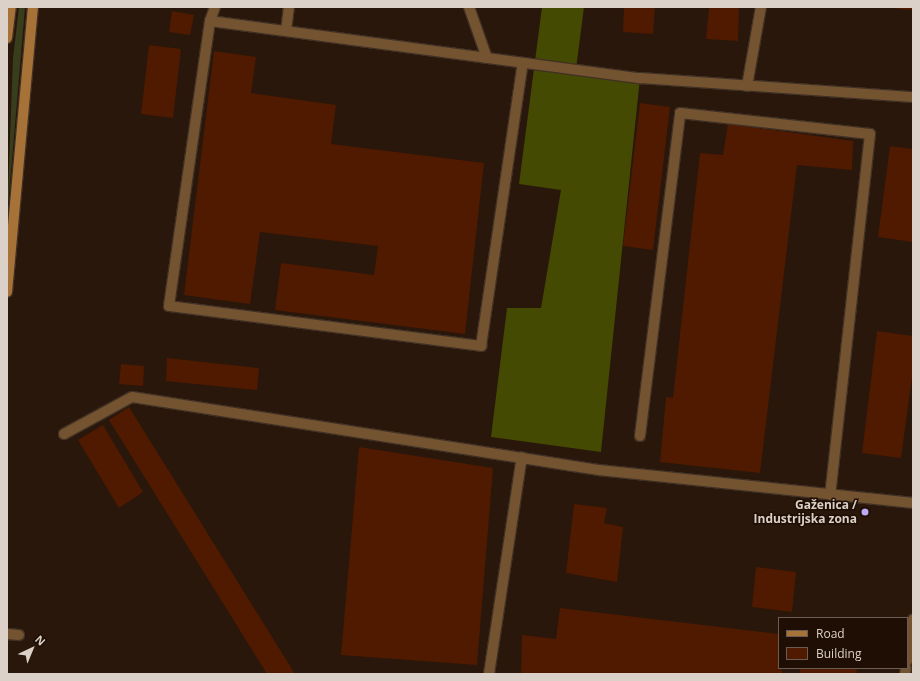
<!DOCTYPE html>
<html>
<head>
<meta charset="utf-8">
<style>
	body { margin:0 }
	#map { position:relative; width:920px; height:681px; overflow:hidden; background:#28170a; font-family:"Open Sans",sans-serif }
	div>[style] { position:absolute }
	.green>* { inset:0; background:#383d1b }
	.forest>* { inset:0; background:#444a02 }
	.building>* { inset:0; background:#4f1a00 }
	.roads { filter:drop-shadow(1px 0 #413125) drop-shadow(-1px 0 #413125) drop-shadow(0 1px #413125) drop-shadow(0 -1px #413125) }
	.service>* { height:10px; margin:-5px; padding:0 5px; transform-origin:5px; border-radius:5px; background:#745330 }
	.minor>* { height:10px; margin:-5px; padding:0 5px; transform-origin:5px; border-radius:5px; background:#745330 }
	.secondary>* { height:10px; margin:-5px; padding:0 5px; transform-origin:5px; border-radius:5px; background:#a77237 }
	.dots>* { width:11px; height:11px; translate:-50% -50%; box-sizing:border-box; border:2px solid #1e0e03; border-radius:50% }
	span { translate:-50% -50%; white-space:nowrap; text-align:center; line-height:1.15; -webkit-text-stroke:3px #1e0e03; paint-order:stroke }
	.poi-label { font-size:12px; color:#dcd1c8; font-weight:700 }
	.right { translate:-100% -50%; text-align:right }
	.frame { position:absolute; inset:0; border:8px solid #dcd1c8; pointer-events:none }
	.legend { position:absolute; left:778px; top:617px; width:130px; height:52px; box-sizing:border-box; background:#1e0e03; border:1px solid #6a5c52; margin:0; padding:5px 7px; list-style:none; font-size:12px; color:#dcd1c8 }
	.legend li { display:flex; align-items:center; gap:8px; height:20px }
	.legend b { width:20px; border:1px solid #6a5c52 }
	.north { position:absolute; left:12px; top:629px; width:40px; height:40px; -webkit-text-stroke:3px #1e0e03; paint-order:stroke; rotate:44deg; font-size:11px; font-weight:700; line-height:16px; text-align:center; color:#dcd1c8 }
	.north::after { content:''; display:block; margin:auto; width:14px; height:18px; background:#dcd1c8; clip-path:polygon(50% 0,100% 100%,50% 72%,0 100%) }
</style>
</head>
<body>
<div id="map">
	<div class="green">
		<i style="clip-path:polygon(19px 7px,25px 7px,7px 218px,13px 58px)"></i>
	</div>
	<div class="forest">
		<i style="clip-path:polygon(542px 7px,584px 7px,576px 69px,640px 78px,601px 452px,491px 437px,507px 308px,541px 308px,561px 190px,519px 184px)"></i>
	</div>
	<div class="building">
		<i style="clip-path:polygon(624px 7px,655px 7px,653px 34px,623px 32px)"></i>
		<i style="clip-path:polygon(709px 7px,739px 7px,738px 41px,706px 39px)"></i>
		<i style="clip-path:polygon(897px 7px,913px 7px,913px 10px,897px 9px)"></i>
		<i style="clip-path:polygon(172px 11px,194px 15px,190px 35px,169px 32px)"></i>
		<i style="clip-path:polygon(149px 45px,181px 49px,173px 118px,141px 114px)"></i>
		<i style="clip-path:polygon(214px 51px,256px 57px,251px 93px,336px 105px,331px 144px,484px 163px,465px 334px,275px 310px,281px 263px,374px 275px,378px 246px,260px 232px,250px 304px,184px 295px)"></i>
		<i style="clip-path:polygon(640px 103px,670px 107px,653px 250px,623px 246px)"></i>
		<i style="clip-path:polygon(728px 124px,853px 141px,852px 170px,797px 165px,760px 473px,660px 462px,666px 397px,673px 398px,700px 153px,723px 155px)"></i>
		<i style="clip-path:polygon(890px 146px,913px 149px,913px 242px,878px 237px)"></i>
		<i style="clip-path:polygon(877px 331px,913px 336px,913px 370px,901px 458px,862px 453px)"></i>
		<i style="clip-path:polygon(167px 358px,259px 368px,257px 390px,166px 381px)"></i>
		<i style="clip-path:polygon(121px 364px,144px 366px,143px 386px,119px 384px)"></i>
		<i style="clip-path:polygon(129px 407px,295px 674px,267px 674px,109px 420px)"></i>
		<i style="clip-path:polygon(103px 425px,143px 492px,119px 508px,78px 440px)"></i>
		<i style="clip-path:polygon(359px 447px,493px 468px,477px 665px,341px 655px)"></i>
		<i style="clip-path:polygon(574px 504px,607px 508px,604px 523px,623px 527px,617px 582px,566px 573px)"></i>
		<i style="clip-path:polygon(756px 567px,796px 572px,792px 612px,752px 607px)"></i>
		<i style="clip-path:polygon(560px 608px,779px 634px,782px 674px,521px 674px,522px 635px,556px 639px)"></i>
		<i style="clip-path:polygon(800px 668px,857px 668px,856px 674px,800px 674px)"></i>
	</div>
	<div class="roads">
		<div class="service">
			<i style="left:215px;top:7px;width:15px;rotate:110deg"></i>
			<i style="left:210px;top:21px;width:288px;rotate:98.2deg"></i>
			<i style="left:169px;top:306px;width:315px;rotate:7.3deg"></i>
			<i style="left:481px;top:346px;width:286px;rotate:-81.6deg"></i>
			<i style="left:469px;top:7px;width:54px;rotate:70.6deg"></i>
			<i style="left:286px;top:31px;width:24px;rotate:-83deg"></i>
			<i style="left:747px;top:86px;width:80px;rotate:-80deg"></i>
			<i style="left:64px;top:434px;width:77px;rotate:-28.6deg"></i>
			<i style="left:132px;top:397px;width:473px;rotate:8.9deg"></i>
			<i style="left:599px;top:470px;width:316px;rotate:6deg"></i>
			<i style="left:640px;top:436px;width:325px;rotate:-82.9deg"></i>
			<i style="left:680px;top:113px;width:191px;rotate:6.3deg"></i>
			<i style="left:870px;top:134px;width:363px;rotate:96.3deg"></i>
			<i style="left:7px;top:634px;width:12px;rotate:5deg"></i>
			<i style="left:489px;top:674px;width:219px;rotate:-81.4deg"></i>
		</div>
		<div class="minor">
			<i style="left:210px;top:21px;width:434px;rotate:7.6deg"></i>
			<i style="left:640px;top:78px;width:274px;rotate:4deg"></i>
			<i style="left:907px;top:661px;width:42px;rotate:-81.9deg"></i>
			<i style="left:905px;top:674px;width:6px;rotate:-81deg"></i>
		</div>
		<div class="secondary">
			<i style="left:7px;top:38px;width:31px;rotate:-83deg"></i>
			<i style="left:7px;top:292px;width:286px;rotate:-84.8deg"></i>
		</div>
	</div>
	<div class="dots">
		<i style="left:865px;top:512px;background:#bda9f5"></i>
	</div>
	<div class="poi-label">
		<span class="right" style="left:857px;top:512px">Gaženica /<br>Industrijska zona</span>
	</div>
	<div class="frame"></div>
	<ul class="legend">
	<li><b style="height:5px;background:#a77237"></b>Road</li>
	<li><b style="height:11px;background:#4f1a00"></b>Building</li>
	</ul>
	<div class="north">N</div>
</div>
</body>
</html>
